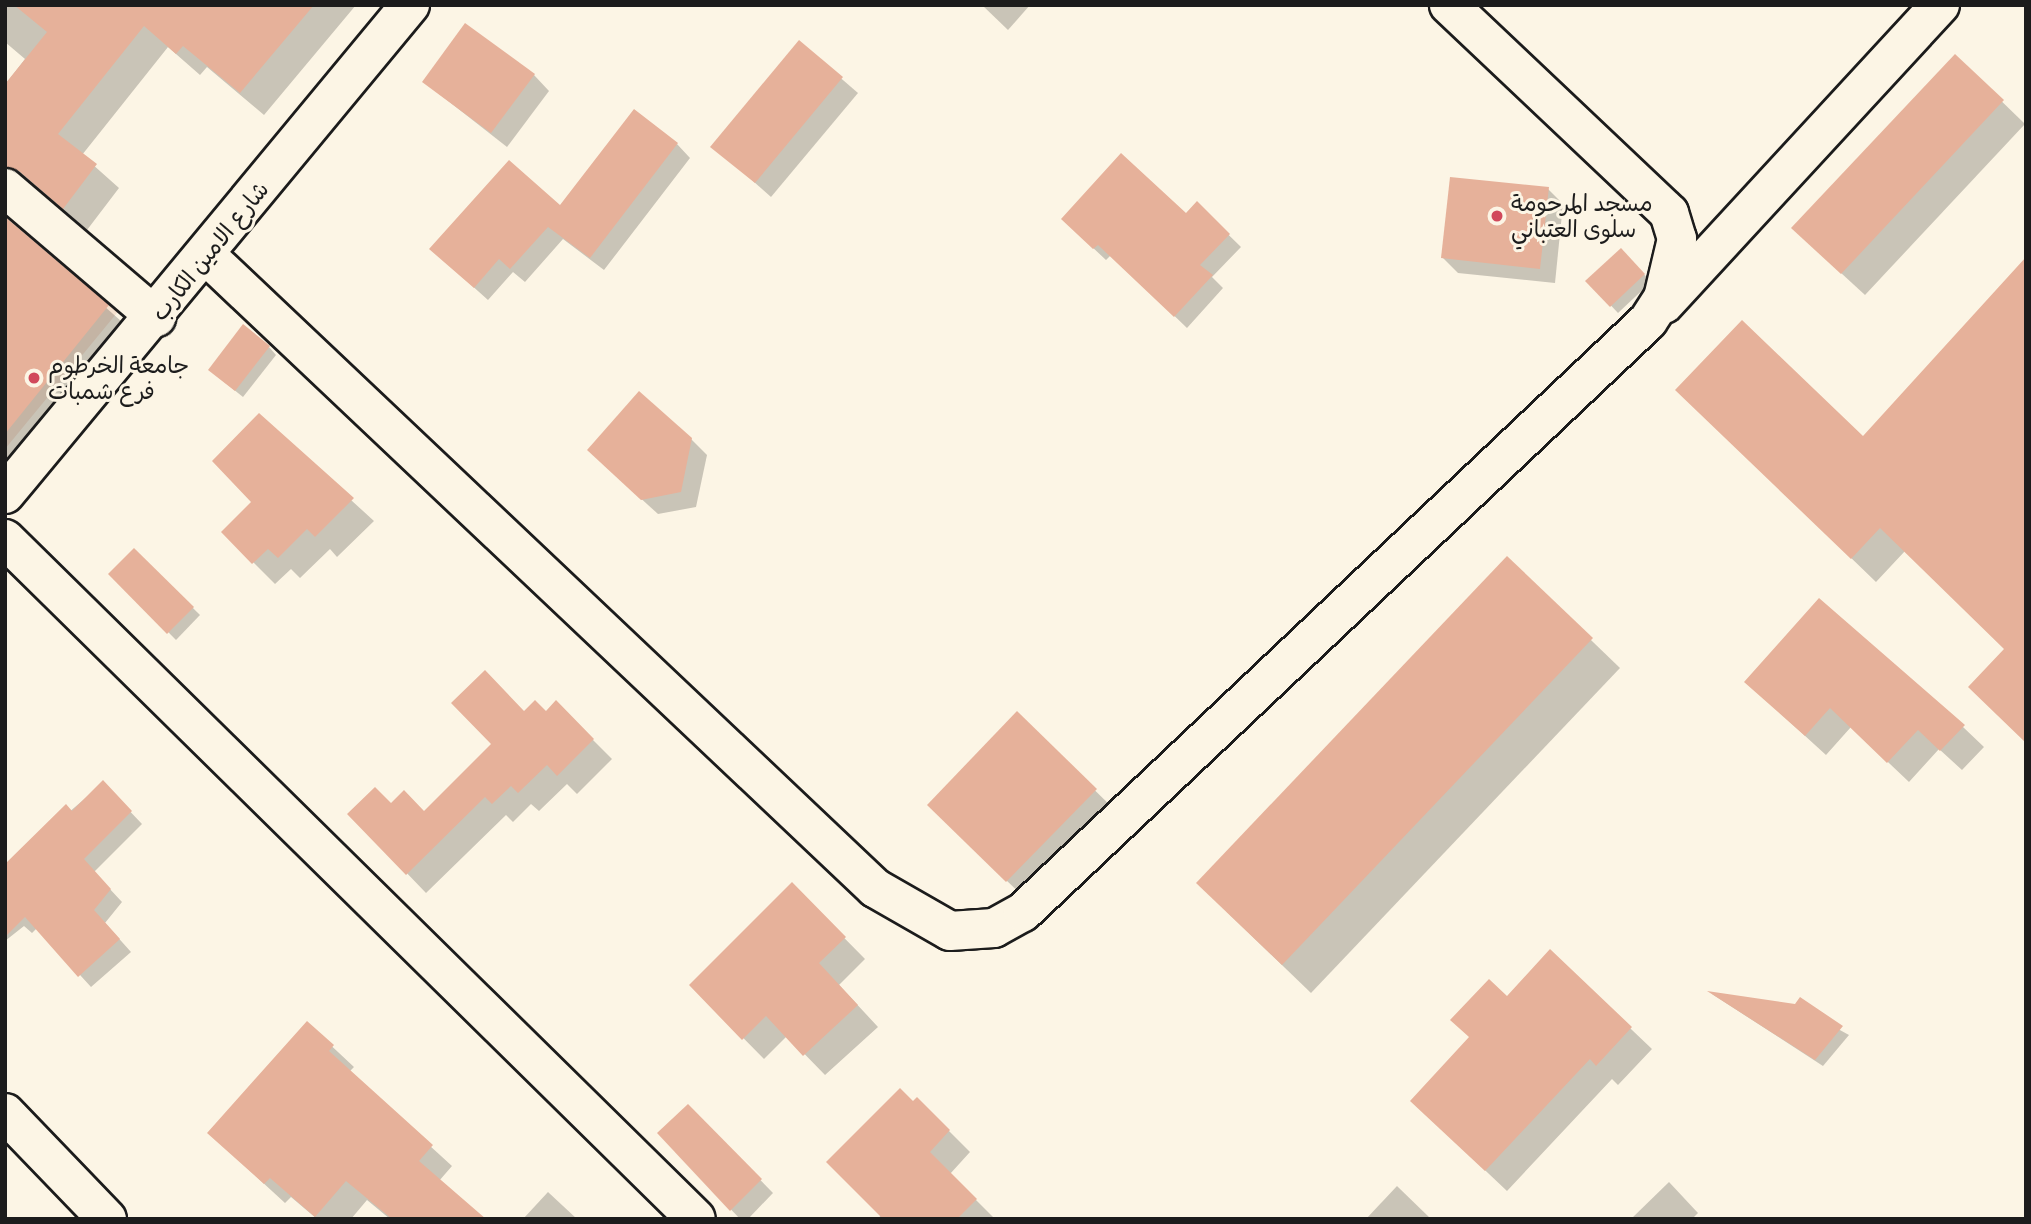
<!DOCTYPE html>
<html>
<head>
<meta charset="utf-8">
<style>
	body { margin:0 }
	#map { position:relative; width:2031px; height:1224px; overflow:hidden; background:#fcf5e5; font-family:"Patrick Hand","Playpen Sans Arabic",sans-serif }
	div>[style] { position:absolute }
	.built>* { inset:0; background:#f5e1ce }
	.shadow>* { inset:0; background:#0003 }
	.building>* { inset:0; background:#e6b19a }
	.roads { filter:drop-shadow(2px 0 #1c1c1c) drop-shadow(-2px 0 #1c1c1c) drop-shadow(0 2px #1c1c1c) drop-shadow(0 -2px #1c1c1c) }
	.street>* { height:38px; margin:-19px; padding:0 19px; transform-origin:19px; border-radius:19px; background:#fcf5e5 }
	.secondary>* { height:38px; margin:-19px; padding:0 19px; transform-origin:19px; border-radius:19px; background:#fcf5e5 }
	.dots>* { width:19px; height:19px; translate:-50% -50%; box-sizing:border-box; border:4px solid #fcf5e5; border-radius:50% }
	span { translate:-50% -50%; white-space:nowrap; text-align:center; line-height:1.15; -webkit-text-stroke:6px #fcf5e5; paint-order:stroke }
	.poi-label { font-size:23px; color:#1c1c1c }
	.left { translate:0 -50%; text-align:left }
	.street-label { font-size:23px; color:#1c1c1c }
	.frame { position:absolute; inset:0; border:7px solid #1c1c1c; pointer-events:none }
</style>
</head>
<body>
<div id="map">
	<div class="built">
		<i style="clip-path:polygon(5px 213px,121px 308px,5px 449px)"></i>
	</div>
	<div class="shadow">
		<i style="clip-path:polygon(5px 5px,356px 5px,264px 115px,207px 67px,200px 75px,168px 47px,82px 155px,119px 188px,87px 230px,34px 189px,10px 197px,6px 219px,130px 329px,5px 484px,5px 85px,25px 59px,5px 42px)"></i>
		<i style="clip-path:polygon(982px 5px,1030px 5px,1008px 30px)"></i>
		<i style="clip-path:polygon(799px 42px,858px 93px,771px 197px,713px 146px)"></i>
		<i style="clip-path:polygon(1955px 56px,2025px 124px,1865px 295px,1816px 250px)"></i>
		<i style="clip-path:polygon(534px 75px,549px 91px,507px 147px,424px 82px)"></i>
		<i style="clip-path:polygon(677px 144px,690px 158px,604px 270px,563px 239px,525px 282px,513px 272px,488px 300px,431px 249px,560px 207px)"></i>
		<i style="clip-path:polygon(1548px 189px,1563px 204px,1555px 283px,1458px 273px,1443px 258px)"></i>
		<i style="clip-path:polygon(1197px 204px,1241px 247px,1212px 277px,1223px 288px,1187px 328px,1111px 255px,1106px 260px,1075px 231px,1186px 216px)"></i>
		<i style="clip-path:polygon(1628px 257px,1651px 282px,1618px 313px,1588px 281px)"></i>
		<i style="clip-path:polygon(269px 347px,276px 355px,243px 397px,218px 377px)"></i>
		<i style="clip-path:polygon(1702px 414px,1863px 438px,2006px 649px,1905px 551px,1876px 582px)"></i>
		<i style="clip-path:polygon(259px 416px,374px 521px,337px 557px,330px 549px,300px 578px,291px 569px,275px 584px,223px 532px,254px 502px)"></i>
		<i style="clip-path:polygon(691px 439px,707px 455px,696px 507px,658px 514px,604px 465px)"></i>
		<i style="clip-path:polygon(134px 550px,200px 615px,176px 640px,111px 574px)"></i>
		<i style="clip-path:polygon(1507px 559px,1620px 668px,1311px 993px,1227px 912px)"></i>
		<i style="clip-path:polygon(1746px 682px,1963px 727px,1984px 747px,1962px 770px,1939px 749px,1909px 782px,1851px 727px,1826px 755px)"></i>
		<i style="clip-path:polygon(556px 703px,612px 759px,577px 794px,567px 784px,539px 811px,531px 804px,513px 822px,506px 815px,426px 893px,350px 814px,391px 805px,424px 813px,524px 713px,546px 713px)"></i>
		<i style="clip-path:polygon(1017px 714px,1118px 813px,1030px 903px,952px 828px)"></i>
		<i style="clip-path:polygon(103px 783px,142px 824px,94px 872px,122px 902px,105px 923px,131px 952px,91px 987px,37px 928px,32px 933px,24px 926px,5px 941px,5px 867px)"></i>
		<i style="clip-path:polygon(792px 885px,865px 959px,839px 985px,878px 1027px,825px 1075px,787px 1036px,764px 1059px,691px 985px)"></i>
		<i style="clip-path:polygon(1550px 952px,1652px 1049px,1618px 1085px,1612px 1079px,1507px 1191px,1433px 1121px,1507px 998px)"></i>
		<i style="clip-path:polygon(1712px 994px,1796px 1006px,1849px 1035px,1823px 1066px)"></i>
		<i style="clip-path:polygon(307px 1023px,354px 1067px,349px 1072px,452px 1166px,439px 1181px,483px 1219px,390px 1219px,367px 1200px,351px 1219px,317px 1219px,291px 1197px,285px 1203px,209px 1133px)"></i>
		<i style="clip-path:polygon(917px 1099px,970px 1152px,950px 1174px,995px 1219px,879px 1219px)"></i>
		<i style="clip-path:polygon(688px 1106px,773px 1193px,748px 1219px,740px 1219px,659px 1133px)"></i>
		<i style="clip-path:polygon(1669px 1182px,1698px 1213px,1692px 1219px,1631px 1219px)"></i>
		<i style="clip-path:polygon(1397px 1186px,1431px 1219px,1366px 1219px)"></i>
		<i style="clip-path:polygon(548px 1192px,577px 1219px,523px 1219px)"></i>
	</div>
	<div class="building">
		<i style="clip-path:polygon(14px 5px,314px 5px,240px 93px,183px 46px,176px 54px,144px 26px,58px 134px,97px 164px,63px 209px,19px 171px,5px 167px,5px 84px,47px 32px)"></i>
		<i style="clip-path:polygon(465px 23px,535px 74px,491px 133px,422px 82px)"></i>
		<i style="clip-path:polygon(799px 40px,843px 77px,755px 183px,710px 147px)"></i>
		<i style="clip-path:polygon(1955px 54px,2004px 100px,1841px 274px,1791px 228px)"></i>
		<i style="clip-path:polygon(634px 109px,678px 143px,590px 258px,548px 227px,510px 269px,499px 259px,474px 288px,429px 249px,509px 160px,560px 205px)"></i>
		<i style="clip-path:polygon(1121px 153px,1186px 213px,1197px 201px,1230px 234px,1200px 265px,1213px 275px,1174px 317px,1098px 245px,1093px 249px,1061px 219px)"></i>
		<i style="clip-path:polygon(1450px 177px,1549px 187px,1540px 269px,1441px 258px)"></i>
		<i style="clip-path:polygon(5px 217px,109px 305px,5px 434px)"></i>
		<i style="clip-path:polygon(1621px 248px,1645px 274px,1610px 307px,1585px 281px)"></i>
		<i style="clip-path:polygon(2026px 257px,2026px 743px,1968px 687px,2004px 649px,1880px 528px,1851px 559px,1675px 390px,1742px 320px,1863px 436px)"></i>
		<i style="clip-path:polygon(243px 324px,270px 346px,235px 391px,208px 370px)"></i>
		<i style="clip-path:polygon(639px 391px,692px 438px,681px 492px,641px 500px,587px 450px)"></i>
		<i style="clip-path:polygon(259px 413px,354px 498px,315px 537px,307px 529px,278px 558px,268px 549px,252px 564px,221px 532px,251px 502px,212px 461px)"></i>
		<i style="clip-path:polygon(134px 548px,194px 607px,167px 634px,108px 574px)"></i>
		<i style="clip-path:polygon(1507px 556px,1593px 638px,1282px 965px,1196px 883px)"></i>
		<i style="clip-path:polygon(1819px 598px,1965px 725px,1940px 751px,1918px 730px,1887px 763px,1830px 708px,1805px 736px,1744px 682px)"></i>
		<i style="clip-path:polygon(485px 670px,524px 711px,535px 700px,546px 711px,556px 700px,594px 739px,557px 776px,547px 765px,518px 793px,511px 786px,492px 804px,485px 797px,406px 875px,347px 814px,375px 787px,391px 803px,404px 790px,424px 811px,491px 744px,451px 703px)"></i>
		<i style="clip-path:polygon(1017px 711px,1097px 789px,1006px 882px,927px 805px)"></i>
		<i style="clip-path:polygon(103px 780px,132px 811px,84px 859px,111px 889px,94px 910px,120px 939px,78px 977px,25px 917px,5px 937px,5px 864px,66px 804px,72px 811px)"></i>
		<i style="clip-path:polygon(792px 882px,846px 937px,819px 963px,858px 1005px,803px 1056px,766px 1016px,742px 1040px,689px 985px)"></i>
		<i style="clip-path:polygon(1550px 949px,1632px 1027px,1596px 1066px,1590px 1059px,1485px 1171px,1410px 1101px,1469px 1037px,1450px 1020px,1489px 979px,1507px 996px)"></i>
		<i style="clip-path:polygon(1707px 991px,1795px 1004px,1800px 997px,1843px 1026px,1815px 1060px)"></i>
		<i style="clip-path:polygon(307px 1021px,334px 1045px,329px 1051px,433px 1145px,419px 1161px,486px 1219px,392px 1219px,346px 1181px,315px 1217px,270px 1178px,264px 1184px,207px 1133px)"></i>
		<i style="clip-path:polygon(900px 1088px,913px 1101px,917px 1097px,950px 1130px,930px 1152px,977px 1199px,957px 1219px,883px 1219px,826px 1162px)"></i>
		<i style="clip-path:polygon(688px 1104px,762px 1179px,730px 1211px,657px 1133px)"></i>
	</div>
	<div class="roads">
		<div class="street">
			<i style="left:5px;top:188px;width:199px;rotate:40.5deg"></i>
			<i style="left:207px;top:256px;width:920px;rotate:43.41deg"></i>
			<i style="left:875px;top:888px;width:86px;rotate:29.8deg"></i>
			<i style="left:950px;top:931px;width:44px;rotate:-3.9deg"></i>
			<i style="left:994px;top:928px;width:33px;rotate:-29deg"></i>
			<i style="left:1023px;top:912px;width:860px;rotate:-43.4deg"></i>
			<i style="left:1648px;top:321px;width:27px;rotate:-57deg"></i>
			<i style="left:1663px;top:298px;width:61px;rotate:-76.7deg"></i>
			<i style="left:1677px;top:239px;width:27px;rotate:-107deg"></i>
			<i style="left:1669px;top:213px;width:303px;rotate:-136.6deg"></i>
			<i style="left:1664px;top:304px;width:407px;rotate:-47.3deg"></i>
			<i style="left:5px;top:539px;width:969px;rotate:44.54deg"></i>
			<i style="left:5px;top:1113px;width:147px;rotate:46.1deg"></i>
		</div>
		<div class="secondary">
			<i style="left:5px;top:494px;width:635px;rotate:-50.37deg"></i>
		</div>
	</div>
	<div class="dots">
		<i style="left:1497px;top:216px;background:#d1495b"></i>
		<i style="left:34px;top:378px;background:#d1495b"></i>
	</div>
	<div class="poi-label">
		<span class="left" style="left:1511px;top:216px">مسجد المرحومة<br>سلوى العتباني</span>
		<span class="left" style="left:48px;top:378px">جامعة الخرطوم<br>فرع شمبات</span>
	</div>
	<div class="street-label">
		<span style="left:210px;top:251px;rotate:-51deg">شارع الامين الكارب</span>
	</div>
	<div class="frame"></div>
</div>
</body>
</html>
